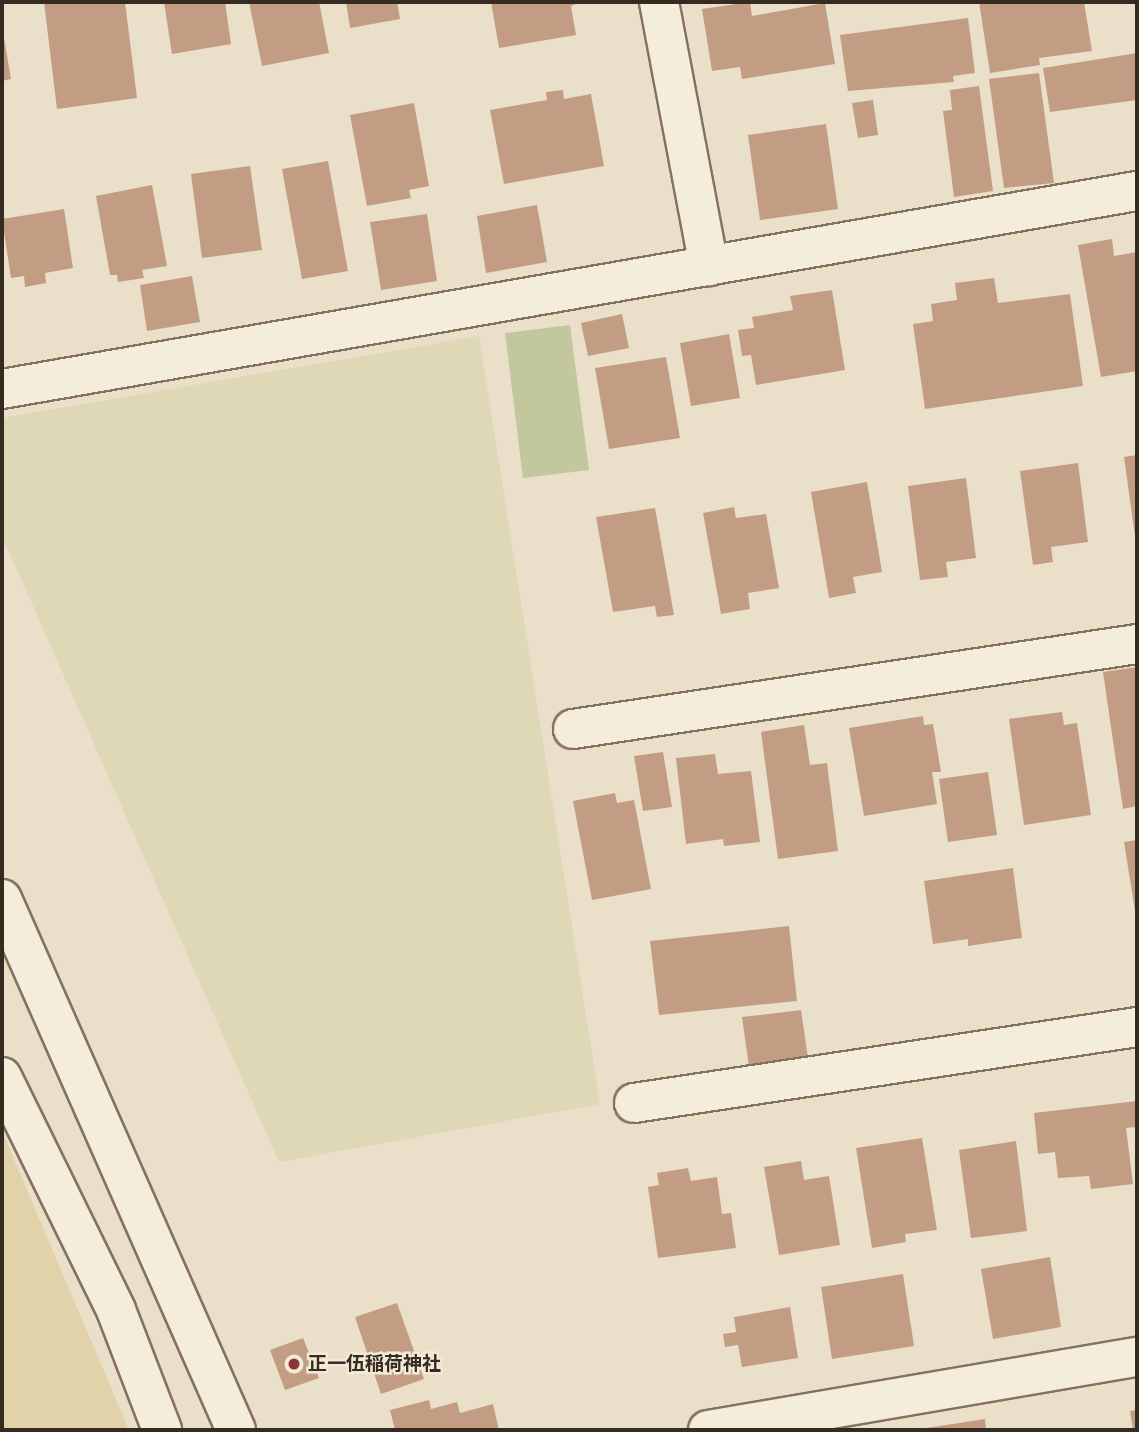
<!DOCTYPE html>
<html>
<head>
<meta charset="utf-8">
<style>
	body { margin:0 }
	#map { position:relative; width:1139px; height:1432px; overflow:hidden; background:#eadfc9; font-family:"Roboto Serif","Noto Sans JP",serif }
	div>[style] { position:absolute }
	.farmland>* { inset:0; background:#ded8b7 }
	.green>* { inset:0; background:#c2c79e }
	.sand>* { inset:0; background:#e2d2a9 }
	.building>* { inset:0; background:#c39d83 }
	.roads { filter:drop-shadow(2px 0 #84725f) drop-shadow(-2px 0 #84725f) drop-shadow(0 2px #84725f) drop-shadow(0 -2px #84725f) }
	.street>* { height:38px; margin:-19px; padding:0 19px; transform-origin:19px; border-radius:19px; background:#f5eddb }
	.dots>* { width:19px; height:19px; translate:-50% -50%; box-sizing:border-box; border:4px solid #f2ead7; border-radius:50% }
	span { translate:-50% -50%; white-space:nowrap; text-align:center; line-height:1.15; -webkit-text-stroke:5px #f2ead7; paint-order:stroke }
	.poi-label { font-size:19px; color:#362b21; font-weight:700 }
	.left { translate:0 -50%; text-align:left }
	.frame { position:absolute; inset:0; border:4px solid #362b21; pointer-events:none }
</style>
</head>
<body>
<div id="map">
	<div class="farmland">
		<i style="clip-path:polygon(479px 336px,600px 1104px,279px 1162px,2px 536px,2px 418px)"></i>
	</div>
	<div class="green">
		<i style="clip-path:polygon(570px 325px,589px 470px,523px 478px,505px 333px)"></i>
	</div>
	<div class="sand">
		<i style="clip-path:polygon(2px 1131px,129px 1430px,2px 1430px)"></i>
	</div>
	<div class="building">
		<i style="clip-path:polygon(44px 2px,125px 2px,137px 98px,57px 109px)"></i>
		<i style="clip-path:polygon(164px 2px,225px 2px,231px 44px,172px 54px)"></i>
		<i style="clip-path:polygon(249px 2px,319px 2px,329px 53px,262px 66px)"></i>
		<i style="clip-path:polygon(346px 2px,397px 2px,400px 19px,350px 28px)"></i>
		<i style="clip-path:polygon(491px 2px,581px 2px,571px 6px,576px 35px,499px 48px)"></i>
		<i style="clip-path:polygon(750px 2px,752px 16px,825px 3px,835px 64px,742px 79px,740px 67px,712px 71px,702px 9px)"></i>
		<i style="clip-path:polygon(979px 2px,1084px 2px,1092px 51px,1039px 58px,1040px 65px,990px 73px)"></i>
		<i style="clip-path:polygon(968px 18px,975px 73px,953px 76px,954px 82px,848px 91px,840px 35px)"></i>
		<i style="clip-path:polygon(3px 32px,11px 79px,2px 81px,2px 33px)"></i>
		<i style="clip-path:polygon(1137px 53px,1137px 100px,1050px 112px,1043px 68px)"></i>
		<i style="clip-path:polygon(1039px 73px,1054px 183px,1004px 188px,989px 79px)"></i>
		<i style="clip-path:polygon(979px 86px,993px 191px,954px 197px,943px 111px,952px 110px,950px 90px)"></i>
		<i style="clip-path:polygon(563px 90px,564px 99px,591px 94px,604px 166px,504px 184px,490px 110px,547px 100px,546px 92px)"></i>
		<i style="clip-path:polygon(873px 100px,878px 135px,858px 138px,852px 103px)"></i>
		<i style="clip-path:polygon(414px 103px,429px 186px,409px 190px,411px 198px,367px 206px,350px 115px)"></i>
		<i style="clip-path:polygon(826px 124px,838px 209px,760px 220px,748px 135px)"></i>
		<i style="clip-path:polygon(328px 161px,348px 271px,302px 279px,282px 169px)"></i>
		<i style="clip-path:polygon(250px 166px,262px 250px,202px 258px,191px 174px)"></i>
		<i style="clip-path:polygon(152px 185px,167px 266px,142px 270px,144px 278px,118px 282px,117px 275px,110px 275px,96px 196px)"></i>
		<i style="clip-path:polygon(537px 205px,547px 262px,486px 273px,477px 216px)"></i>
		<i style="clip-path:polygon(64px 209px,73px 268px,45px 273px,46px 283px,25px 287px,24px 276px,11px 278px,2px 219px)"></i>
		<i style="clip-path:polygon(427px 214px,437px 281px,381px 290px,370px 222px)"></i>
		<i style="clip-path:polygon(1112px 239px,1114px 256px,1137px 252px,1137px 371px,1101px 377px,1078px 245px)"></i>
		<i style="clip-path:polygon(192px 276px,200px 322px,147px 331px,140px 285px)"></i>
		<i style="clip-path:polygon(994px 278px,998px 303px,1070px 294px,1083px 386px,925px 409px,913px 324px,933px 321px,931px 304px,957px 300px,955px 283px)"></i>
		<i style="clip-path:polygon(832px 290px,845px 370px,756px 385px,751px 355px,742px 356px,738px 330px,754px 328px,752px 317px,793px 310px,790px 296px)"></i>
		<i style="clip-path:polygon(622px 314px,629px 348px,588px 356px,581px 323px)"></i>
		<i style="clip-path:polygon(729px 334px,740px 398px,691px 406px,680px 343px)"></i>
		<i style="clip-path:polygon(666px 357px,680px 438px,609px 449px,595px 368px)"></i>
		<i style="clip-path:polygon(1137px 455px,1137px 543px,1136px 543px,1124px 457px)"></i>
		<i style="clip-path:polygon(1078px 463px,1088px 542px,1051px 547px,1053px 562px,1033px 565px,1020px 471px)"></i>
		<i style="clip-path:polygon(966px 478px,976px 558px,946px 562px,948px 577px,920px 580px,908px 486px)"></i>
		<i style="clip-path:polygon(867px 482px,882px 572px,853px 577px,856px 593px,829px 598px,811px 492px)"></i>
		<i style="clip-path:polygon(734px 507px,736px 518px,766px 514px,779px 588px,748px 593px,750px 609px,721px 614px,703px 513px)"></i>
		<i style="clip-path:polygon(655px 508px,674px 615px,657px 617px,655px 606px,613px 612px,596px 517px)"></i>
		<i style="clip-path:polygon(1137px 667px,1137px 806px,1123px 809px,1103px 672px)"></i>
		<i style="clip-path:polygon(1062px 712px,1064px 725px,1077px 723px,1091px 815px,1024px 825px,1009px 719px)"></i>
		<i style="clip-path:polygon(923px 716px,924px 725px,933px 724px,941px 772px,932px 772px,937px 804px,864px 816px,849px 728px)"></i>
		<i style="clip-path:polygon(804px 725px,810px 765px,827px 763px,838px 851px,778px 859px,761px 732px)"></i>
		<i style="clip-path:polygon(663px 752px,672px 807px,643px 811px,634px 756px)"></i>
		<i style="clip-path:polygon(715px 754px,718px 774px,751px 771px,760px 842px,724px 846px,723px 839px,686px 844px,676px 758px)"></i>
		<i style="clip-path:polygon(988px 772px,997px 835px,948px 842px,939px 779px)"></i>
		<i style="clip-path:polygon(615px 793px,617px 803px,634px 800px,651px 889px,592px 900px,573px 801px)"></i>
		<i style="clip-path:polygon(1137px 840px,1137px 917px,1136px 917px,1124px 842px)"></i>
		<i style="clip-path:polygon(1013px 868px,1022px 938px,968px 946px,968px 939px,933px 944px,924px 881px)"></i>
		<i style="clip-path:polygon(789px 926px,797px 1001px,659px 1015px,650px 941px)"></i>
		<i style="clip-path:polygon(801px 1010px,808px 1058px,749px 1067px,742px 1017px)"></i>
		<i style="clip-path:polygon(1137px 1101px,1137px 1127px,1126px 1128px,1133px 1184px,1091px 1189px,1089px 1176px,1058px 1178px,1055px 1152px,1038px 1154px,1034px 1113px)"></i>
		<i style="clip-path:polygon(922px 1138px,937px 1230px,905px 1234px,906px 1242px,872px 1248px,856px 1148px)"></i>
		<i style="clip-path:polygon(1016px 1141px,1027px 1231px,971px 1238px,959px 1150px)"></i>
		<i style="clip-path:polygon(801px 1161px,804px 1180px,829px 1176px,840px 1245px,779px 1255px,764px 1167px)"></i>
		<i style="clip-path:polygon(688px 1168px,691px 1181px,717px 1177px,722px 1214px,731px 1213px,736px 1248px,658px 1258px,648px 1187px,659px 1185px,657px 1173px)"></i>
		<i style="clip-path:polygon(1050px 1257px,1061px 1327px,993px 1339px,981px 1269px)"></i>
		<i style="clip-path:polygon(903px 1274px,914px 1346px,832px 1359px,821px 1287px)"></i>
		<i style="clip-path:polygon(397px 1303px,424px 1379px,381px 1394px,355px 1317px)"></i>
		<i style="clip-path:polygon(790px 1307px,798px 1358px,742px 1367px,738px 1345px,725px 1347px,723px 1334px,736px 1332px,734px 1317px)"></i>
		<i style="clip-path:polygon(303px 1338px,319px 1378px,285px 1390px,270px 1350px)"></i>
		<i style="clip-path:polygon(429px 1400px,431px 1409px,457px 1402px,460px 1413px,493px 1404px,499px 1430px,395px 1430px,390px 1410px)"></i>
		<i style="clip-path:polygon(1137px 1410px,1137px 1430px,1133px 1430px,1130px 1411px)"></i>
		<i style="clip-path:polygon(985px 1419px,986px 1430px,920px 1430px,920px 1429px)"></i>
	</div>
	<div class="roads">
		<div class="street">
			<i style="left:659px;top:2px;width:269px;rotate:79.3deg"></i>
			<i style="left:2px;top:389px;width:1152px;rotate:-9.9deg"></i>
			<i style="left:573px;top:729px;width:570px;rotate:-8.57deg"></i>
			<i style="left:2px;top:899px;width:580px;rotate:66.22deg"></i>
			<i style="left:2px;top:1077px;width:259px;rotate:63.9deg"></i>
			<i style="left:116px;top:1310px;width:129px;rotate:69deg"></i>
			<i style="left:634px;top:1103px;width:509px;rotate:-8.59deg"></i>
			<i style="left:708px;top:1430px;width:435px;rotate:-9.7deg"></i>
		</div>
	</div>
	<div class="dots">
		<i style="left:294px;top:1364px;background:#8c3638"></i>
	</div>
	<div class="poi-label">
		<span class="left" style="left:308px;top:1364px">正一伍稲荷神社</span>
	</div>
	<div class="frame"></div>
</div>
</body>
</html>
